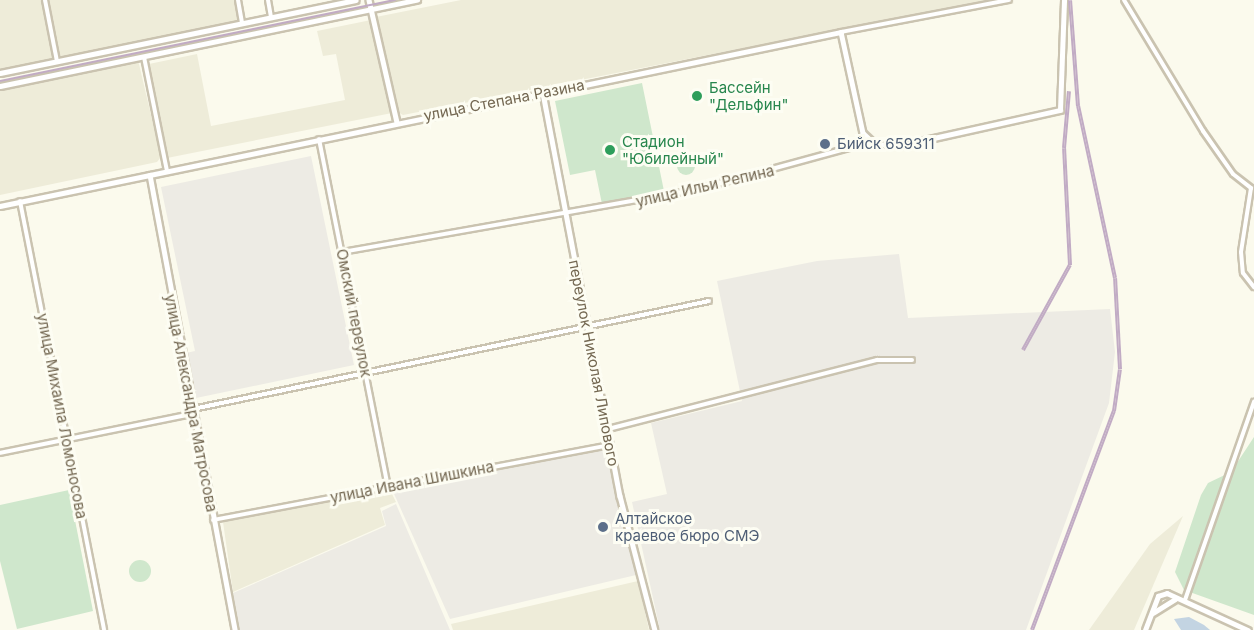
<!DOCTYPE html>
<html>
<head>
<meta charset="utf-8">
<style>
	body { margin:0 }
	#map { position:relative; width:1254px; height:630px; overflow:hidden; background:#fbfaed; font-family:Inter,sans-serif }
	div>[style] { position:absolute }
	.residential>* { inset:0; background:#eeecd9 }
	.industrial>* { inset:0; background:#edebe4 }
	.green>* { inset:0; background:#cfe7cc }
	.round { border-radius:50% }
	.water>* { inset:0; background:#c3d4e2 }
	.roads { filter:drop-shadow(2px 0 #cac3b0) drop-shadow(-2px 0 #cac3b0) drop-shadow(0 2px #cac3b0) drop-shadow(0 -2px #cac3b0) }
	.minor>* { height:4px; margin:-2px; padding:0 2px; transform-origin:2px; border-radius:2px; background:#fff }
	.tertiary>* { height:4.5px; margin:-2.25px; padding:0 2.25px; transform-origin:2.25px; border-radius:2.25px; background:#fff }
	.secondary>* { height:5px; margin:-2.5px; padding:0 2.5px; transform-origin:2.5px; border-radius:2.5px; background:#fff }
	.tram>* { height:1.5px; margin:-0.75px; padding:0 0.75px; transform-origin:0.75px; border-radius:0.75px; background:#c1abc4 }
	.rail>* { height:4px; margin-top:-2px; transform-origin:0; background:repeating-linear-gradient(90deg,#fdfdf3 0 4.5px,#c1abc4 0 9px); box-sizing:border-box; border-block:2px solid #c1abc4 }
	.dots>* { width:16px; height:16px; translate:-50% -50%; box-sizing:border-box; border:3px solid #fdfdf3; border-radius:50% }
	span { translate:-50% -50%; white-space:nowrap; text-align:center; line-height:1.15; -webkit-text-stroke:6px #fdfdf3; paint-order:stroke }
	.leisure-label { font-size:15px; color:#27864d }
	.left { translate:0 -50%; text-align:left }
	.street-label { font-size:15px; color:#746852 }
	.service-label { font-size:15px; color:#4e5e75 }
</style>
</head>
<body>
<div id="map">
	<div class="residential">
		<i style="clip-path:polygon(0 0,236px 0,240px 22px,0 70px)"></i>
		<i style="clip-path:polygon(461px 0,987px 0,403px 115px,396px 111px,376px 17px)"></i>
		<i style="clip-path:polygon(371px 20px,392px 113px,167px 158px,149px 64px,197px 54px,211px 126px,345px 100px,336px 54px,323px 56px,317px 31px)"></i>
		<i style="clip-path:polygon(138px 60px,161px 157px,157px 162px,0 195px,0 89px)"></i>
		<i style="clip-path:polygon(389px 488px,396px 502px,380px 508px,385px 525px,233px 592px,223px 522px)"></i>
		<i style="clip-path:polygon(1183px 516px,1134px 630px,1089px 630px,1150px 544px)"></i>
		<i style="clip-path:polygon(638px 581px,649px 630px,453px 630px,451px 624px)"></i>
	</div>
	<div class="industrial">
		<i style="clip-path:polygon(311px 156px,354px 365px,196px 398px,186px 353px,195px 351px,161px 187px)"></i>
		<i style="clip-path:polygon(899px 254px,908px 318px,1110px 309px,1115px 352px,1109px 403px,1026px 630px,660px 630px,632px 502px,667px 494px,651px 423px,742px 401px,717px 281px,817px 261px)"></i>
		<i style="clip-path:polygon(608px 449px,636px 575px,450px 619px,391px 487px)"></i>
		<i style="clip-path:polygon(396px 504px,450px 630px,240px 630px,233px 593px,386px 526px,382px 511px)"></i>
	</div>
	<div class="green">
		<i style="clip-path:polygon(642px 83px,664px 191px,602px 204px,595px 170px,570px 175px,555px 101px)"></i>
		<i class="round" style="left:677px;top:157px;width:18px;height:18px"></i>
		<i style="clip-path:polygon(1254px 437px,1254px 615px,1184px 590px,1175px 572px,1201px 495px,1208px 483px,1231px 472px)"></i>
		<i style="clip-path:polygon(69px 490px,93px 611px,17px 629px,0 561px,0 505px)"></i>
		<i class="round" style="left:129px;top:560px;width:22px;height:22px"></i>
	</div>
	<div class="water">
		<i style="clip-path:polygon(1189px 617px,1204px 625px,1210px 630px,1181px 630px,1174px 619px)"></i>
	</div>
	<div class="roads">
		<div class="minor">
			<i style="left:45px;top:0;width:62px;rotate:78.9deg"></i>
			<i style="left:238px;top:0;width:23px;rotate:80deg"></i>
			<i style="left:268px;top:0;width:17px;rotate:80deg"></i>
			<i style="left:1124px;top:0;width:153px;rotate:58.9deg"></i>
			<i style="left:1203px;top:131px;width:52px;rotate:55.1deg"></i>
			<i style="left:1233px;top:174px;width:23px;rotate:38deg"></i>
			<i style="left:1251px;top:188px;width:65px;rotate:98.9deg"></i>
			<i style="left:1241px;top:252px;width:21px;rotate:85deg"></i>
			<i style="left:1243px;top:273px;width:18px;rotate:52deg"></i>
			<i style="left:841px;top:32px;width:171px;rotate:-10.8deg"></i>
			<i style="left:144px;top:57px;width:116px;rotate:78.6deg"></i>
			<i style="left:319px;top:139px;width:355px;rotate:78.8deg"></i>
			<i style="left:20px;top:201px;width:437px;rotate:78.9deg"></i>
			<i style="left:342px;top:252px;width:358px;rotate:-10deg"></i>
			<i style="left:695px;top:190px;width:181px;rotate:-15.3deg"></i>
			<i style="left:193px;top:409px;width:527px;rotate:-11.82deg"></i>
			<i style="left:608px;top:429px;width:278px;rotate:-14.4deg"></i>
			<i style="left:877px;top:360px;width:35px"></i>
			<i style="left:0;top:453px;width:196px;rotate:-11.5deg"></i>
			<i style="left:213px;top:520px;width:404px;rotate:-10.7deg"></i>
			<i style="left:1185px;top:600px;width:210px;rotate:-70.8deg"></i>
		</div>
		<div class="tertiary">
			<i style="left:369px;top:0;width:125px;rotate:77.1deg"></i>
			<i style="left:543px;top:93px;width:410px;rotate:79.2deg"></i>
			<i style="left:620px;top:496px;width:138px;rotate:75.4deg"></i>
			<i style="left:150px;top:175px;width:463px;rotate:79.4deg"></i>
			<i style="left:0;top:206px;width:859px;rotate:-11.69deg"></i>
			<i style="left:841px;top:32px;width:103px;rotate:77.7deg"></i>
			<i style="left:863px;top:133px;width:18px;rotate:43deg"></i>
			<i style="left:876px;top:145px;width:26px"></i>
			<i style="left:902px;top:145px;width:162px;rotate:-12.5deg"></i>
			<i style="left:1060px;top:110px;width:110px;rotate:-87.9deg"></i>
			<i style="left:1153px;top:613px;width:26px;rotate:-32deg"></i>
			<i style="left:1145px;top:630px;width:36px;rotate:-69deg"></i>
			<i style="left:1158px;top:596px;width:9px;rotate:-18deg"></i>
			<i style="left:1167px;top:593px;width:89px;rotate:24.6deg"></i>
		</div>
		<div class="secondary">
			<i style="left:0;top:73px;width:363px;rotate:-11.6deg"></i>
			<i style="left:0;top:86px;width:426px;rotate:-11.7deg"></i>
		</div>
	</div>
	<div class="tram">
		<i style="left:0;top:81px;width:403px;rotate:-11.6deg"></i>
	</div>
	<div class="rail">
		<i style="left:1023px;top:350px;width:97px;rotate:-61.1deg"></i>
		<i style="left:1070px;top:265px;width:117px;rotate:-92.9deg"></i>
		<i style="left:1064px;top:148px;width:57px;rotate:-85deg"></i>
		<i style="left:1032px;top:630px;width:234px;rotate:-69.5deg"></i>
		<i style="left:1114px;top:411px;width:42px;rotate:-81.9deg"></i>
		<i style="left:1120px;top:369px;width:91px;rotate:-93.1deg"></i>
		<i style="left:1115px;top:278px;width:176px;rotate:-102.1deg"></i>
		<i style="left:1078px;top:106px;width:106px;rotate:-94.3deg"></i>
	</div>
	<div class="dots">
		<i style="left:697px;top:96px;background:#2e9e5b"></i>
		<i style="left:825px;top:144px;background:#5c6f8a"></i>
		<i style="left:610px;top:150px;background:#2e9e5b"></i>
		<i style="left:603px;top:527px;background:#5c6f8a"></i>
	</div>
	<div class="leisure-label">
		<span class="left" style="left:709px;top:96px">Бассейн<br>"Дельфин"</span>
		<span class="left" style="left:622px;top:150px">Стадион<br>"Юбилейный"</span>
	</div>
	<div class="street-label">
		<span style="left:504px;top:100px;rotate:-11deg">улица Степана Разина</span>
		<span style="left:705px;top:186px;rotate:-13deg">улица Ильи Репина</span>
		<span style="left:354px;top:313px;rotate:79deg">Омский переулок</span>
		<span style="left:594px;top:363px;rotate:79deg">переулок Николая Липового</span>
		<span style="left:191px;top:403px;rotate:79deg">улица Александра Матросова</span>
		<span style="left:62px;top:416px;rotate:79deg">улица Михаила Ломоносова</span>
		<span style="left:412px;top:482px;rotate:-11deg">улица Ивана Шишкина</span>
	</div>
	<div class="service-label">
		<span class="left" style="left:837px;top:144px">Бийск 659311</span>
		<span class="left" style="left:615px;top:527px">Алтайское<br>краевое бюро СМЭ</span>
	</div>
</div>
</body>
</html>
